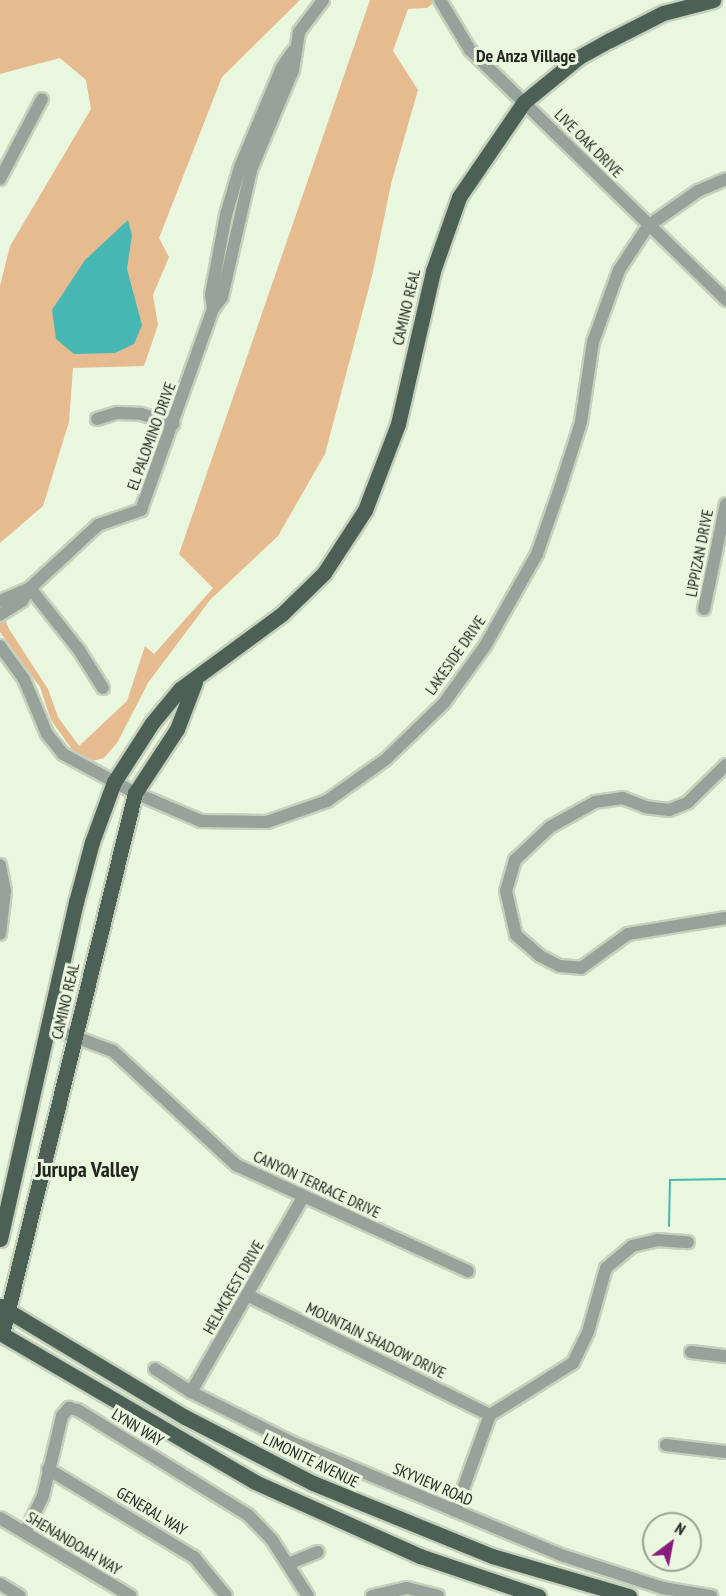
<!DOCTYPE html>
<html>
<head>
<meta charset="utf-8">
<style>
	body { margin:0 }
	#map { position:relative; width:726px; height:1596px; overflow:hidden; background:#eaf7df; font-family:"PT Sans Narrow",sans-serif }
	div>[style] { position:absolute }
	.green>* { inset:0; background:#e6bb8f }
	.water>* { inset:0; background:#47b7b4 }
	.stream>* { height:2px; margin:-1px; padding:0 1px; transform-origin:1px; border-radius:1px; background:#47b7b4 }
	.roads { filter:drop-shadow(2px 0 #c6d1bc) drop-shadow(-2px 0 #c6d1bc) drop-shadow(0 2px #c6d1bc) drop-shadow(0 -2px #c6d1bc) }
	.minor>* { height:12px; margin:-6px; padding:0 6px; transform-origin:6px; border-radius:6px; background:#97a29b }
	.major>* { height:15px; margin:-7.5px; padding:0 7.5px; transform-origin:7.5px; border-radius:7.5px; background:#4d6056 }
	span { translate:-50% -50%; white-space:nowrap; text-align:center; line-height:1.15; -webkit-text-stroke:6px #eaf7df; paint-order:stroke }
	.street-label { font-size:16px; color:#22261e }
	.neighbourhood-label { font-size:18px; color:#22261e; font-weight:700 }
	.district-label { font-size:22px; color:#22261e; font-weight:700 }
	.north { position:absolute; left:642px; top:1512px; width:60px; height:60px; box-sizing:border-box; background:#eaf7df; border:2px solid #9aa392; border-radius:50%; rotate:32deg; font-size:16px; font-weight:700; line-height:24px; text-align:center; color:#22261e }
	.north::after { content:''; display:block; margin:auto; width:21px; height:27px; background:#8b1c7f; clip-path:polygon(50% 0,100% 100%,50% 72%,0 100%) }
</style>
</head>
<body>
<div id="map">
	<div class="green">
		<i style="clip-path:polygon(0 0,300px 0,222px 77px,159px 238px,169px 257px,153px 295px,158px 325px,144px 366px,73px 368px,69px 422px,43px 506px,0 543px,0 286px,10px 246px,91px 109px,86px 80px,60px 58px,0 74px)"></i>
		<i style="clip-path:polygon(370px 0,437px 0,427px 8px,408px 9px,393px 51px,418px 90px,391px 184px,373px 272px,325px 454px,278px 536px,210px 600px,148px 683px,117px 743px,104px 758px,92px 761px,76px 755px,51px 720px,40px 687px,0 632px,0 606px,9px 629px,48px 689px,58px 717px,79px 746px,127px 701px,145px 646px,154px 654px,213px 588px,179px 554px)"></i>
	</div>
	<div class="water">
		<i style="clip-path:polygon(128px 220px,132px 235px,127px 269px,142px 325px,134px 344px,115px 353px,74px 354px,56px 339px,52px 310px,85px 260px)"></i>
	</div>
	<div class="stream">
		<i style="left:669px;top:1226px;width:46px;rotate:-88.8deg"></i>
		<i style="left:670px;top:1180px;width:56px;rotate:-1deg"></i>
	</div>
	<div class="roads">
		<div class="minor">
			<i style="left:440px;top:0;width:58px;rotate:59deg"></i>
			<i style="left:470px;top:50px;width:358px;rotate:44.3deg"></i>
			<i style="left:0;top:179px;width:90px;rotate:-62.3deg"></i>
			<i style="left:213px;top:309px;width:14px;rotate:-98deg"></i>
			<i style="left:211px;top:295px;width:81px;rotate:-79.4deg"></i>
			<i style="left:226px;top:215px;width:50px;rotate:-73.7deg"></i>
			<i style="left:240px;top:167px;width:108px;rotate:-67.2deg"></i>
			<i style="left:282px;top:67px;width:19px;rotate:-55deg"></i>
			<i style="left:97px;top:419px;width:21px;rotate:-17deg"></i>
			<i style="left:117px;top:413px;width:24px;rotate:2deg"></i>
			<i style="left:141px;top:414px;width:34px;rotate:17deg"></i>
			<i style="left:0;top:601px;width:33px;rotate:-23deg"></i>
			<i style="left:30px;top:588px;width:15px;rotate:122deg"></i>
			<i style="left:22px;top:601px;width:26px;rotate:148deg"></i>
			<i style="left:704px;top:609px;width:107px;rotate:-78.2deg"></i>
			<i style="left:0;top:646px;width:41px;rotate:54deg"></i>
			<i style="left:24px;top:679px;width:60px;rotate:67.3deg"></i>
			<i style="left:47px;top:734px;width:26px;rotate:51deg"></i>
			<i style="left:63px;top:754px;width:82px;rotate:28.4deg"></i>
			<i style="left:135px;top:793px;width:72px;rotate:23deg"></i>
			<i style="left:201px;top:821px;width:66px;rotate:0.9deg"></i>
			<i style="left:267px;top:822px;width:64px;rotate:-19.3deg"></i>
			<i style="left:327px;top:801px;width:71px;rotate:-35.3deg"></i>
			<i style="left:385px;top:760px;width:82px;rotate:-44deg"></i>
			<i style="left:444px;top:703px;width:70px;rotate:-54.3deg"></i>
			<i style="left:485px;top:646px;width:106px;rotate:-60.5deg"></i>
			<i style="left:537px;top:554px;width:70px;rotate:-70.8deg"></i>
			<i style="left:560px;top:488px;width:69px;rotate:-72.3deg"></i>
			<i style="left:581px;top:422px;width:81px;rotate:-81.5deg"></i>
			<i style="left:593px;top:342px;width:77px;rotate:-70.1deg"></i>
			<i style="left:619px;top:270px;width:53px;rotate:-56.6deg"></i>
			<i style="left:648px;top:226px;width:61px;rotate:-35deg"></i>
			<i style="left:698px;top:191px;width:30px;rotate:-23deg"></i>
			<i style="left:103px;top:688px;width:45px;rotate:-122.3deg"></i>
			<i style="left:79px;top:650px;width:79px;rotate:-128.3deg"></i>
			<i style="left:30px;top:588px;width:93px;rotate:-42.8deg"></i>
			<i style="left:98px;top:525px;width:46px;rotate:-19.2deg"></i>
			<i style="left:141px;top:510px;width:214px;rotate:-70.3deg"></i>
			<i style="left:213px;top:309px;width:15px;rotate:-53deg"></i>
			<i style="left:222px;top:297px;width:130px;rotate:-77.1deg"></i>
			<i style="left:251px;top:170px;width:108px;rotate:-67.2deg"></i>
			<i style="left:293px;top:70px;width:38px;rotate:-81deg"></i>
			<i style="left:299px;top:32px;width:40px;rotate:-53deg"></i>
			<i style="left:726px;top:765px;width:54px;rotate:135.7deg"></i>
			<i style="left:687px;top:803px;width:19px;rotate:159deg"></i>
			<i style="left:669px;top:810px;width:23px;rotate:-173deg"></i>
			<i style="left:646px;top:807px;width:25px;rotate:-159deg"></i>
			<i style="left:623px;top:798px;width:28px;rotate:172deg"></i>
			<i style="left:595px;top:802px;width:51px;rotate:150.9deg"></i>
			<i style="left:550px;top:827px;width:48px;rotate:136.7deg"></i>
			<i style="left:515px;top:860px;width:32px;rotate:106deg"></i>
			<i style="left:506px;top:891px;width:45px;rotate:77.2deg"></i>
			<i style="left:516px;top:935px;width:32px;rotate:41deg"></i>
			<i style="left:540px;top:956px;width:22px;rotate:27deg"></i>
			<i style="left:560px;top:966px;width:21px;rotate:5deg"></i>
			<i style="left:581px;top:968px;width:58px;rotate:-35.9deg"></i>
			<i style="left:628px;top:934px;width:99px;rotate:-9.3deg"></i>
			<i style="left:0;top:865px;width:26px;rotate:79deg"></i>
			<i style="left:5px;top:891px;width:43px;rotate:96.6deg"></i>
			<i style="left:48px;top:1027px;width:69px;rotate:20.3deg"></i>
			<i style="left:113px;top:1051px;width:168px;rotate:42.8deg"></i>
			<i style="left:236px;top:1165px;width:255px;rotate:24.6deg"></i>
			<i style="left:247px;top:1295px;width:271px;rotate:26.3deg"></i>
			<i style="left:691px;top:1352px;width:35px;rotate:7deg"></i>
			<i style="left:155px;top:1369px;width:43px;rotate:32.6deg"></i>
			<i style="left:191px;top:1392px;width:112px;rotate:26.6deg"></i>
			<i style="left:291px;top:1442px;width:296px;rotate:22.7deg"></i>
			<i style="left:564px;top:1556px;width:104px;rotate:17.9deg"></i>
			<i style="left:663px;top:1588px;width:49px;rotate:9.5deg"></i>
			<i style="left:191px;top:1392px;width:225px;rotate:-60.1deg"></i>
			<i style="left:666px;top:1445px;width:60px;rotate:6.7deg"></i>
			<i style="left:48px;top:1469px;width:170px;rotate:31.1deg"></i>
			<i style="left:194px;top:1557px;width:50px;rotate:50.6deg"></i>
			<i style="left:455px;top:1511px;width:102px;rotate:-70deg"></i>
			<i style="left:490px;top:1415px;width:98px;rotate:-32.1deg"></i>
			<i style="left:573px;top:1363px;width:34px;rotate:-64deg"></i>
			<i style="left:588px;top:1332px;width:66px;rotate:-74.3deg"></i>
			<i style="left:606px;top:1268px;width:34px;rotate:-40deg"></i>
			<i style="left:632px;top:1246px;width:26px;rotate:-13deg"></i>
			<i style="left:657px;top:1240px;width:31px;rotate:4deg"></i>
			<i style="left:0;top:1518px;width:152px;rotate:30.8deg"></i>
			<i style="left:25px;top:1533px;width:41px;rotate:-64.1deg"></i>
			<i style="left:43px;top:1496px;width:82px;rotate:-76.6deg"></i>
			<i style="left:62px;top:1416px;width:11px;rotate:-49deg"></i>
			<i style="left:69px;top:1408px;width:9px;rotate:13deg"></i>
			<i style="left:78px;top:1410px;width:200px;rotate:31.7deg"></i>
			<i style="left:248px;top:1515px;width:35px;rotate:46deg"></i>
			<i style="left:272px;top:1540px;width:67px;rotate:57.3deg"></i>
			<i style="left:288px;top:1564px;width:32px;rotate:-22deg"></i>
			<i style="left:0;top:1584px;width:23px;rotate:31deg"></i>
			<i style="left:372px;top:1596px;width:36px;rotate:-13deg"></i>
			<i style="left:407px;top:1588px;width:32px;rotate:14deg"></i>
		</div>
		<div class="major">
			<i style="left:0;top:1239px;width:345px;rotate:-77.3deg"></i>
			<i style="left:76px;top:902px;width:62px;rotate:-75.1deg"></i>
			<i style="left:92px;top:842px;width:64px;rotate:-69.9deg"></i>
			<i style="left:114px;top:782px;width:70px;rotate:-57.2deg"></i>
			<i style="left:152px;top:723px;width:44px;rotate:-50.5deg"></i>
			<i style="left:180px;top:689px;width:127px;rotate:-36.3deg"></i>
			<i style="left:282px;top:614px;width:59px;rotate:-44.3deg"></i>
			<i style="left:324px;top:573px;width:75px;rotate:-56.9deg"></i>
			<i style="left:365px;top:510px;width:92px;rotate:-69deg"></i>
			<i style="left:398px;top:424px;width:157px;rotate:-77.1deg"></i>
			<i style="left:433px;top:271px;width:78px;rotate:-70.6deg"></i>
			<i style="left:459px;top:197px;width:115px;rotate:-55.6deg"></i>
			<i style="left:524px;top:102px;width:71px;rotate:-39.3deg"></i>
			<i style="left:579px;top:57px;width:35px;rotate:-29deg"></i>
			<i style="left:610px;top:40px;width:59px;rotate:-27deg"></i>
			<i style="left:663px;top:13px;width:52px;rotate:-14.6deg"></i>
			<i style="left:0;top:1306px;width:216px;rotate:31deg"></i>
			<i style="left:185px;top:1417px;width:144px;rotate:27.3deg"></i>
			<i style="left:313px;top:1483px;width:193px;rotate:22.2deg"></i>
			<i style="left:492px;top:1556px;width:143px;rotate:16.3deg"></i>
			<i style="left:0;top:1333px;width:295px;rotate:30.3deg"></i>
			<i style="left:255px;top:1482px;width:181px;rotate:24.2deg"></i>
			<i style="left:420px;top:1556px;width:125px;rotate:18.7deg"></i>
			<i style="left:2px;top:1334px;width:557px;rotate:-76.19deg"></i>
			<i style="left:135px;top:793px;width:77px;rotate:-56.7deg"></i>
			<i style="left:177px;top:729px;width:50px;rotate:-69deg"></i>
		</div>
	</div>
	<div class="street-label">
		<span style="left:589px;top:143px;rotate:45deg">LIVE OAK DRIVE</span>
		<span style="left:406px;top:307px;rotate:-77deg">CAMINO REAL</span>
		<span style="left:151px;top:436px;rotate:-70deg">EL PALOMINO DRIVE</span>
		<span style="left:699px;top:553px;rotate:-79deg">LIPPIZAN DRIVE</span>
		<span style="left:455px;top:655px;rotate:-55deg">LAKESIDE DRIVE</span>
		<span style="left:65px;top:1001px;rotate:-77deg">CAMINO REAL</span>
		<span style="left:317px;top:1184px;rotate:25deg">CANYON TERRACE DRIVE</span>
		<span style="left:233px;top:1287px;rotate:-60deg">HELMCREST DRIVE</span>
		<span style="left:376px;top:1340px;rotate:26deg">MOUNTAIN SHADOW DRIVE</span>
		<span style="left:138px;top:1427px;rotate:31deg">LYNN WAY</span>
		<span style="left:311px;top:1460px;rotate:26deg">LIMONITE AVENUE</span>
		<span style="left:433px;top:1484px;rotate:23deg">SKYVIEW ROAD</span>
		<span style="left:152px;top:1511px;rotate:31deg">GENERAL WAY</span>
		<span style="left:74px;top:1543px;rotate:31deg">SHENANDOAH WAY</span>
	</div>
	<div class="neighbourhood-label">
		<span style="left:526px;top:56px">De Anza Village</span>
	</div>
	<div class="district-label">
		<span style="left:87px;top:1170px">Jurupa Valley</span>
	</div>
	<div class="north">N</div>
</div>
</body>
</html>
